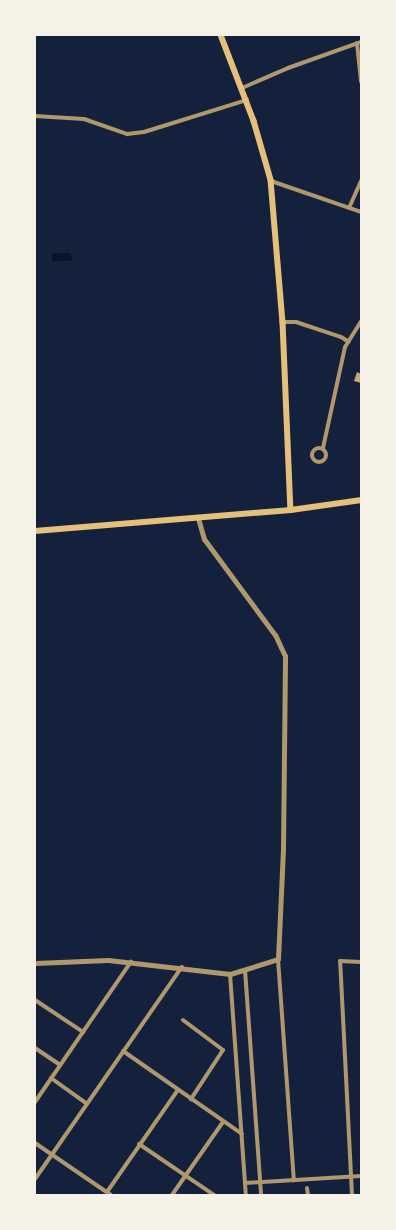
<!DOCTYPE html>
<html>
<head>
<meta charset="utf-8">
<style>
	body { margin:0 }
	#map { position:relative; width:396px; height:1230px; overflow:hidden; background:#14213d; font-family:"Open Sans",sans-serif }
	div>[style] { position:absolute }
	.water>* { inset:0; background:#0b132b }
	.building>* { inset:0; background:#c6a872 }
	.minor>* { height:4px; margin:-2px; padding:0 2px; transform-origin:2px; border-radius:2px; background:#b1986c }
	.minor>.ring { margin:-2px; padding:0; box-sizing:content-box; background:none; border:4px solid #b1986c; border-radius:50% }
	.tertiary>* { height:5px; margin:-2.5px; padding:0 2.5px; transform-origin:2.5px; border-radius:2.5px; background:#b1986c }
	.secondary>* { height:5.5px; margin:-2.75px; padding:0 2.75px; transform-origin:2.75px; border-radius:2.75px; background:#e5c07b }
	span { translate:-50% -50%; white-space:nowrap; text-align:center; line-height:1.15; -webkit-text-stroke:5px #f6f1e7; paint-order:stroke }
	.frame { position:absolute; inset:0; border:36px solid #f6f1e7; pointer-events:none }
</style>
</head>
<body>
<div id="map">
	<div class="water">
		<i style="clip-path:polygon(52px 253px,70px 253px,73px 259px,70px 261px,52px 261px)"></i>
	</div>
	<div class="building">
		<i style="clip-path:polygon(357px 372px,361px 374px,361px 383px,354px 381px)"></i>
	</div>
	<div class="minor">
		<i style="left:357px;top:43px;width:39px;rotate:84deg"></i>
		<i style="left:242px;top:88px;width:50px;rotate:-23.5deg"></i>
		<i style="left:288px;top:68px;width:77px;rotate:-19.6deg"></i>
		<i style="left:35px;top:116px;width:49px;rotate:3.5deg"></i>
		<i style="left:84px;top:119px;width:46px;rotate:19.2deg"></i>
		<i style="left:127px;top:134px;width:17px;rotate:-7deg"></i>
		<i style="left:144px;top:132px;width:108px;rotate:-17.3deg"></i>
		<i style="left:271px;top:181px;width:95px;rotate:19deg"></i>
		<i style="left:349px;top:208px;width:30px;rotate:-66deg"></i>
		<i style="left:283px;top:322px;width:13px"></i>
		<i style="left:296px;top:322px;width:47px;rotate:18.4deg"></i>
		<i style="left:341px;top:337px;width:9px;rotate:32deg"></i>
		<i class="ring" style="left:312px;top:448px;width:10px;height:10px"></i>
		<i style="left:323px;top:448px;width:103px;rotate:-77.7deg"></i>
		<i style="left:345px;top:347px;width:31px;rotate:-58deg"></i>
		<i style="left:278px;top:959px;width:222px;rotate:85.9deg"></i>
		<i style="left:245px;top:970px;width:226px;rotate:85.9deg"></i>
		<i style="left:230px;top:974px;width:222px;rotate:85.9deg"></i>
		<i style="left:35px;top:1000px;width:58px;rotate:33.7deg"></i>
		<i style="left:183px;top:1020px;width:50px;rotate:36.9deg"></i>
		<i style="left:223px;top:1050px;width:59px;rotate:123.1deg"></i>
		<i style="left:35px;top:1048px;width:30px;rotate:34deg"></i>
		<i style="left:123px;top:1051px;width:145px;rotate:34.9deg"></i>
		<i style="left:51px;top:1078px;width:44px;rotate:35.8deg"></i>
		<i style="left:35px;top:1102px;width:170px;rotate:-55.6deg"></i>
		<i style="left:35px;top:1143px;width:92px;rotate:34.4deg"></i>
		<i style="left:139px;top:1144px;width:91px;rotate:34.2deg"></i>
		<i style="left:35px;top:1179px;width:258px;rotate:-55.3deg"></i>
		<i style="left:245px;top:1183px;width:116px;rotate:-3.5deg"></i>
		<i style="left:307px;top:1188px;width:7px;rotate:82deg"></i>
		<i style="left:107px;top:1192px;width:124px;rotate:-55.2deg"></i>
		<i style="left:172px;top:1195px;width:89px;rotate:-55.1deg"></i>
		<i style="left:352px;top:1195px;width:234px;rotate:-92.9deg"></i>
		<i style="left:340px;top:961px;width:21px;rotate:3deg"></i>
	</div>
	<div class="tertiary">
		<i style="left:35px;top:963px;width:73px;rotate:-2.4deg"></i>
		<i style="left:108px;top:960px;width:123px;rotate:6.5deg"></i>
		<i style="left:230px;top:974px;width:50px;rotate:-17.4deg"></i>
		<i style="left:278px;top:959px;width:109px;rotate:-87.4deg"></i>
		<i style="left:283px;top:850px;width:194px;rotate:-89.4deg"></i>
		<i style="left:285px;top:656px;width:23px;rotate:-115deg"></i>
		<i style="left:275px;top:635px;width:119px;rotate:-126.5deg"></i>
		<i style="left:204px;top:539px;width:22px;rotate:-106deg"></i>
	</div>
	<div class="secondary">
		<i style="left:221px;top:35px;width:92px;rotate:69deg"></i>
		<i style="left:254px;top:121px;width:61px;rotate:73.9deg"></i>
		<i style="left:271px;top:180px;width:143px;rotate:85.2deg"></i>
		<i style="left:283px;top:322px;width:188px;rotate:87.6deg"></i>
		<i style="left:35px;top:531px;width:257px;rotate:-4.7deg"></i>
		<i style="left:291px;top:510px;width:71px;rotate:-8.1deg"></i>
	</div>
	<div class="frame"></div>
</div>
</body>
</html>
